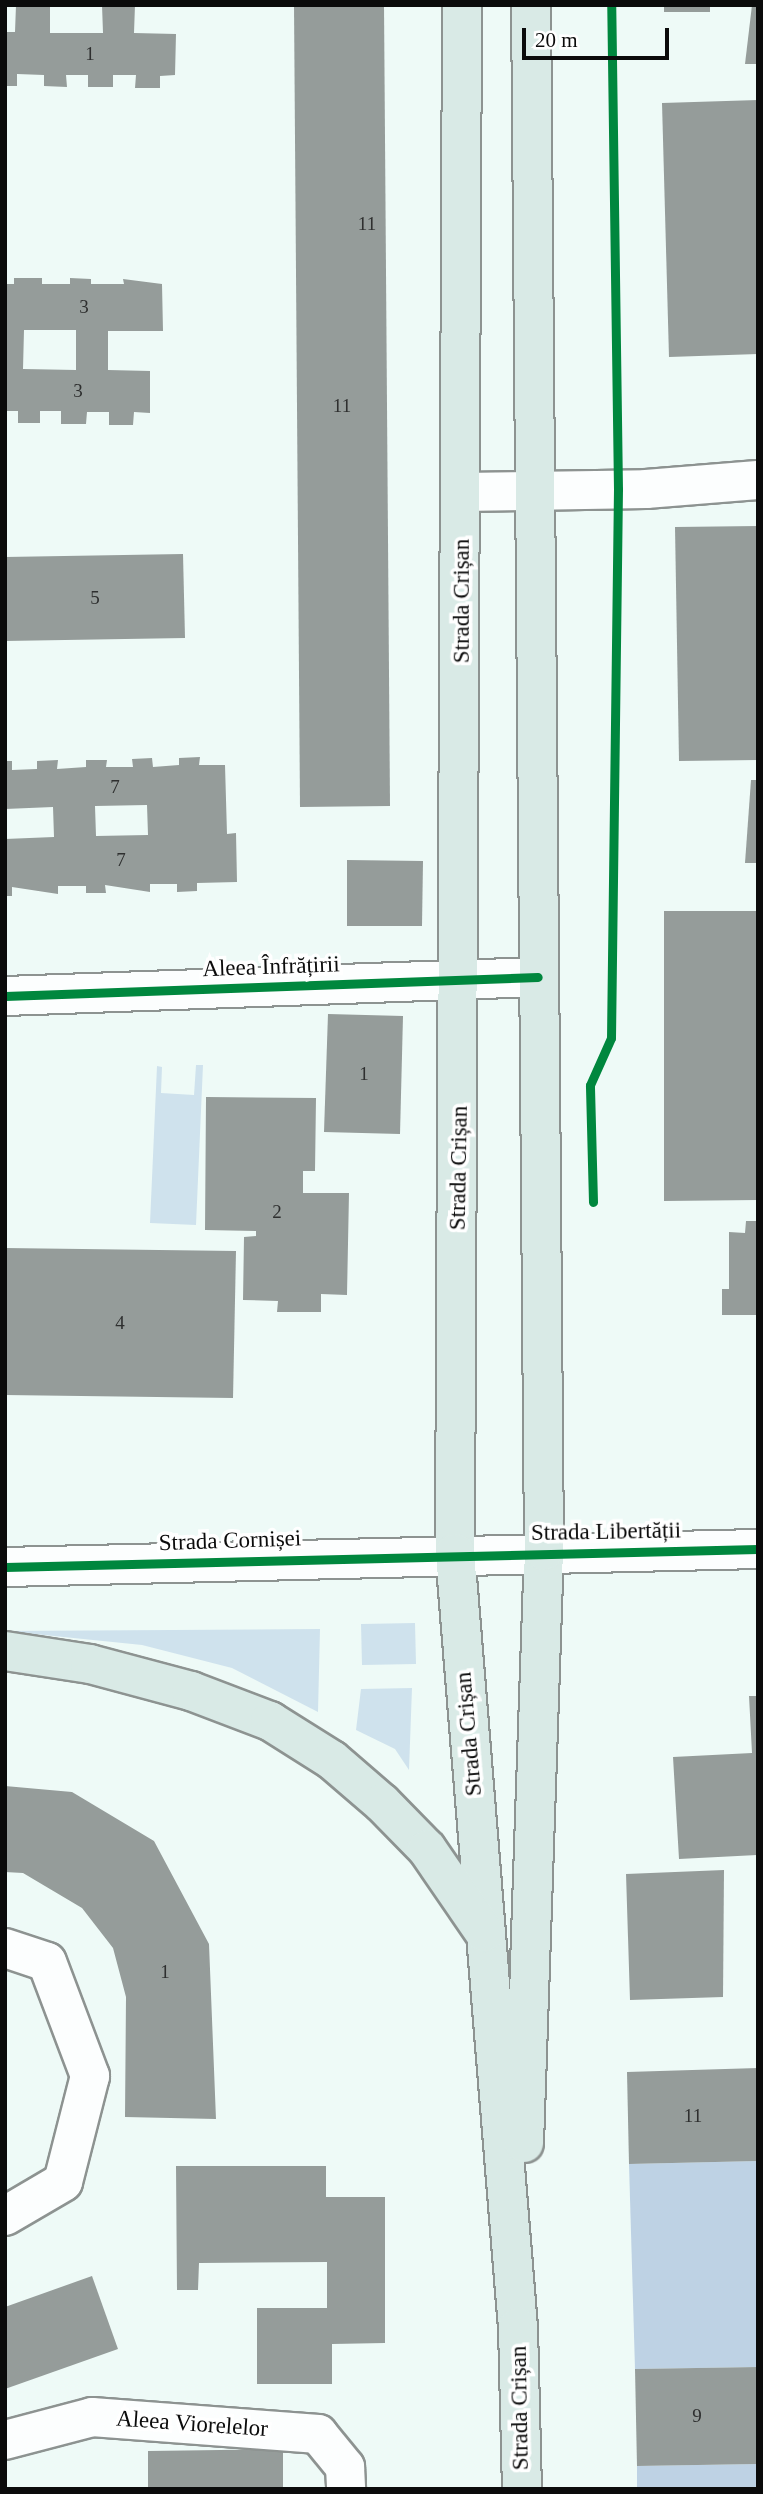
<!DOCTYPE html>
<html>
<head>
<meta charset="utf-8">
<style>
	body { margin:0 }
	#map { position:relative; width:763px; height:2494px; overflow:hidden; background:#eefaf7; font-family:"Times New Roman",serif }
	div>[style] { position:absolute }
	.green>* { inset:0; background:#cfe2ed }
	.forest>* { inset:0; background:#bed2e4 }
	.building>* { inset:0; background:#959c9a }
	.roads { filter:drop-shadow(2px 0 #8d9391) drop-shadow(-2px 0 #8d9391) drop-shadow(0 2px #8d9391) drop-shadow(0 -2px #8d9391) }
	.minor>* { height:38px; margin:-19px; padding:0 19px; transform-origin:19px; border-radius:19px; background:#fcfefe }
	.major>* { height:38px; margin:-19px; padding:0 19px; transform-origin:19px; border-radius:19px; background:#d9eae6 }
	.cycleway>* { height:9px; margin:-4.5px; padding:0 4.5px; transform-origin:4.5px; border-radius:4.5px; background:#00873e }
	span { translate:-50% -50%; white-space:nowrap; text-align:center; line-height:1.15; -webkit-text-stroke:7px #fff; paint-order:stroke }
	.number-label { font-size:19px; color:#2e2f2f }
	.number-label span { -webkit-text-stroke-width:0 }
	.street-label { font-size:23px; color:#0b0b0b }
	.frame { position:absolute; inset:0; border:7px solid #0b0b0b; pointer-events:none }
	.scale { position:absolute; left:522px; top:28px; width:147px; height:32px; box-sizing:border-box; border:4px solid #0b0b0b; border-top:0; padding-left:9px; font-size:21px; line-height:24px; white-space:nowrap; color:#0b0b0b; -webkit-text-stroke:5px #fff; paint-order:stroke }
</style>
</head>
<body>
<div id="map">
	<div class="green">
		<i style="clip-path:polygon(196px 1065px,203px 1065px,196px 1225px,150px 1223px,157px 1066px,162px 1067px,161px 1093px,194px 1095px)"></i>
		<i style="clip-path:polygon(415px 1623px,416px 1664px,362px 1665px,361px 1624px)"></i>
		<i style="clip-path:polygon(320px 1629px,318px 1712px,232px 1668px,142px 1645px,5px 1631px)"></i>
		<i style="clip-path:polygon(412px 1688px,409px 1770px,395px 1749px,356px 1730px,361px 1689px)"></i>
	</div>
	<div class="forest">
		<i style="clip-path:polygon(758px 2161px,758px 2367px,635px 2369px,629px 2164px)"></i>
		<i style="clip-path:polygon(758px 2464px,758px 2489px,637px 2489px,637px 2466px)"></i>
	</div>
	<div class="building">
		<i style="clip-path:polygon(16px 5px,50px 5px,50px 33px,103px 33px,102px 5px,135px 5px,134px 33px,176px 34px,175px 75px,160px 76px,160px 88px,135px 88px,136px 75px,113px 75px,113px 87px,88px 87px,88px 75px,66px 75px,67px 87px,44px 86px,44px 75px,17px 74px,17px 86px,5px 86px,5px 32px,15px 32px)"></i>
		<i style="clip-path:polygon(294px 5px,384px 5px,390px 806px,300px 807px)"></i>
		<i style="clip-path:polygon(664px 5px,710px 5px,710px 12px,664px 12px)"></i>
		<i style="clip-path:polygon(752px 5px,758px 5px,758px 64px,745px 64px)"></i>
		<i style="clip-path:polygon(758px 100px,758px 354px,669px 357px,662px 103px)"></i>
		<i style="clip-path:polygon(evenodd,14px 278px,42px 278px,42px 284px,70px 284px,70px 278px,91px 279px,91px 284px,124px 284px,123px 279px,162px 284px,163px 331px,108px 331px,108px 370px,150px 371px,150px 413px,134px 412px,133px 425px,109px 425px,109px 412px,87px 412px,86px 424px,61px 424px,61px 411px,40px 411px,40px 423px,18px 423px,18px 411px,5px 411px,5px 284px,14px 284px,14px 278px,24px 330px,76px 330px,76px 370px,23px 369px,24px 330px)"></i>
		<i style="clip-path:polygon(758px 526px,758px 760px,679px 761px,675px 527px)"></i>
		<i style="clip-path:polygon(183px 554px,185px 638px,5px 641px,5px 557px)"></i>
		<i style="clip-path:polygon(evenodd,200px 757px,199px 765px,225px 765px,227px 834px,236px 833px,237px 882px,197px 883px,197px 891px,177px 892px,177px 884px,150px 884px,150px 892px,105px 885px,106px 893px,86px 893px,86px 886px,58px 886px,58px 894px,12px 887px,12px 896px,5px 896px,5px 839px,54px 837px,53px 807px,5px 809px,5px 761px,12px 761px,12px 770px,37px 769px,37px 761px,58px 760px,57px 769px,86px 767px,86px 760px,107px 760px,106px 767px,133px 767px,132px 759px,152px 758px,153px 767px,179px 765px,179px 758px,200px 757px,147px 805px,148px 835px,96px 836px,95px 806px,147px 805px)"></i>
		<i style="clip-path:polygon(751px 780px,758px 780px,758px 863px,745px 863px)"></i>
		<i style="clip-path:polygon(347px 860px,423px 861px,422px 926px,347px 926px)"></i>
		<i style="clip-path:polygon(664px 911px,758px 911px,758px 1200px,664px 1201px)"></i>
		<i style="clip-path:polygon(328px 1014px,403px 1016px,400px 1134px,324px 1132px)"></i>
		<i style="clip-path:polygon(206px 1097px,316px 1098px,315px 1171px,303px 1171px,303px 1193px,349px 1193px,347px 1295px,321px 1294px,321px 1312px,277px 1312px,278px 1301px,243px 1300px,244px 1237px,256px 1236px,256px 1231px,205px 1230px)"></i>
		<i style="clip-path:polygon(746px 1221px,758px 1221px,758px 1315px,722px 1315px,722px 1289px,729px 1289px,729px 1232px,745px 1233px)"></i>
		<i style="clip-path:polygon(5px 1248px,236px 1251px,233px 1398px,5px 1395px)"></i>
		<i style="clip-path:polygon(749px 1696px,758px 1696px,757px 1855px,679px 1859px,673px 1757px,752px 1753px)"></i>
		<i style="clip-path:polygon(5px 1786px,72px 1792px,154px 1841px,209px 1944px,216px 2119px,125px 2117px,126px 1997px,113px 1948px,82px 1908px,23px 1873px,5px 1872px)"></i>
		<i style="clip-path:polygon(724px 1870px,723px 1997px,630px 2000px,626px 1874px)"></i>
		<i style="clip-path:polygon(758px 2068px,758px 2161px,629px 2164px,627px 2072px)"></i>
		<i style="clip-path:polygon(176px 2166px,326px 2166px,326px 2197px,385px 2197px,385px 2343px,332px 2344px,332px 2384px,257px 2384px,257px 2308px,327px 2308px,327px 2262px,199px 2263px,198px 2290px,177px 2290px)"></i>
		<i style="clip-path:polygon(92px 2276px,118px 2349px,5px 2389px,5px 2307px)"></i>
		<i style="clip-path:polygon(758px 2367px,758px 2464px,637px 2466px,635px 2369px)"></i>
		<i style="clip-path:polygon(283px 2449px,283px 2489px,148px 2489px,148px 2451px)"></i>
	</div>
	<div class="roads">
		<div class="minor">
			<i style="left:463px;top:492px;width:183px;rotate:-0.9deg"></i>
			<i style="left:646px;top:489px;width:112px;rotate:-4.6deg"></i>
			<i style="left:5px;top:996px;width:533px;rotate:-2.04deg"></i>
			<i style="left:5px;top:1567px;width:753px;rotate:-1.37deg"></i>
			<i style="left:5px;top:1948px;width:44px;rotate:18.4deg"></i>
			<i style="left:47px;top:1962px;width:122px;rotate:69.3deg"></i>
			<i style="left:90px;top:2076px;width:109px;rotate:104.3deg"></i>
			<i style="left:63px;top:2182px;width:67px;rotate:149.6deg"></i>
			<i style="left:5px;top:2440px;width:90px;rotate:-14.8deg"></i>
			<i style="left:92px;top:2417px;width:227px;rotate:4.3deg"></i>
			<i style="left:318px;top:2434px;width:43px;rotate:50.7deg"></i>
			<i style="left:345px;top:2467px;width:22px;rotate:87deg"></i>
		</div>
		<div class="major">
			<i style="left:462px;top:5px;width:1548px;rotate:90.26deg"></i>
			<i style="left:455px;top:1553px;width:777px;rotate:85.35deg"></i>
			<i style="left:518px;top:2327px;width:162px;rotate:88.6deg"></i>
			<i style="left:5px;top:1651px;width:86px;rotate:8.7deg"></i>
			<i style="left:90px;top:1664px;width:105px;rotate:15deg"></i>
			<i style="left:191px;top:1691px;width:85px;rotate:20.8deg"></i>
			<i style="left:270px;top:1721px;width:73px;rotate:32.2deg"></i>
			<i style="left:332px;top:1760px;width:66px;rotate:40.7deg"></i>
			<i style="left:382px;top:1803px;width:64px;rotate:45.6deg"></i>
			<i style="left:427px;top:1849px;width:101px;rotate:55.5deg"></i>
			<i style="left:524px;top:2143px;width:592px;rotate:-88.07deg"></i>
			<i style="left:544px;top:1551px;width:1546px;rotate:-90.48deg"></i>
		</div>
	</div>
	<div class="cycleway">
		<i style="left:5px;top:996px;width:533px;rotate:-2.04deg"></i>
		<i style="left:593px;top:1202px;width:117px;rotate:-91.5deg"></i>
		<i style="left:590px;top:1085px;width:51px;rotate:-65.9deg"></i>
		<i style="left:611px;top:1038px;width:549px;rotate:-89.27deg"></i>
		<i style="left:618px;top:489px;width:484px;rotate:-90.8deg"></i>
		<i style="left:5px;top:1567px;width:753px;rotate:-1.37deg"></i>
	</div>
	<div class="number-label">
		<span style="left:90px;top:54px">1</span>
		<span style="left:367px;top:224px">11</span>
		<span style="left:84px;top:307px">3</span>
		<span style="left:78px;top:391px">3</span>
		<span style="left:342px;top:406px">11</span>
		<span style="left:95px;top:598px">5</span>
		<span style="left:115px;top:787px">7</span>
		<span style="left:121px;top:860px">7</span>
		<span style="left:364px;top:1074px">1</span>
		<span style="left:277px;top:1212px">2</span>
		<span style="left:120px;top:1323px">4</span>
		<span style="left:165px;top:1972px">1</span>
		<span style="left:693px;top:2116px">11</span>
		<span style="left:697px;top:2416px">9</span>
	</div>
	<div class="street-label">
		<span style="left:462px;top:601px;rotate:-90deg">Strada Crișan</span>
		<span style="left:271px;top:967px;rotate:-2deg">Aleea Înfrățirii</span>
		<span style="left:459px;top:1168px;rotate:-89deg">Strada Crișan</span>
		<span style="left:606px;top:1532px;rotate:-1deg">Strada Libertății</span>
		<span style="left:230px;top:1541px;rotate:-2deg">Strada Cornișei</span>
		<span style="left:469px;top:1734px;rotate:-95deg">Strada Crișan</span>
		<span style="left:520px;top:2408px;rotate:-91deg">Strada Crișan</span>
		<span style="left:192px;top:2424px;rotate:4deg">Aleea Viorelelor</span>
	</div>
	<div class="frame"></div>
	<div class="scale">20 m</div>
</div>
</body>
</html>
